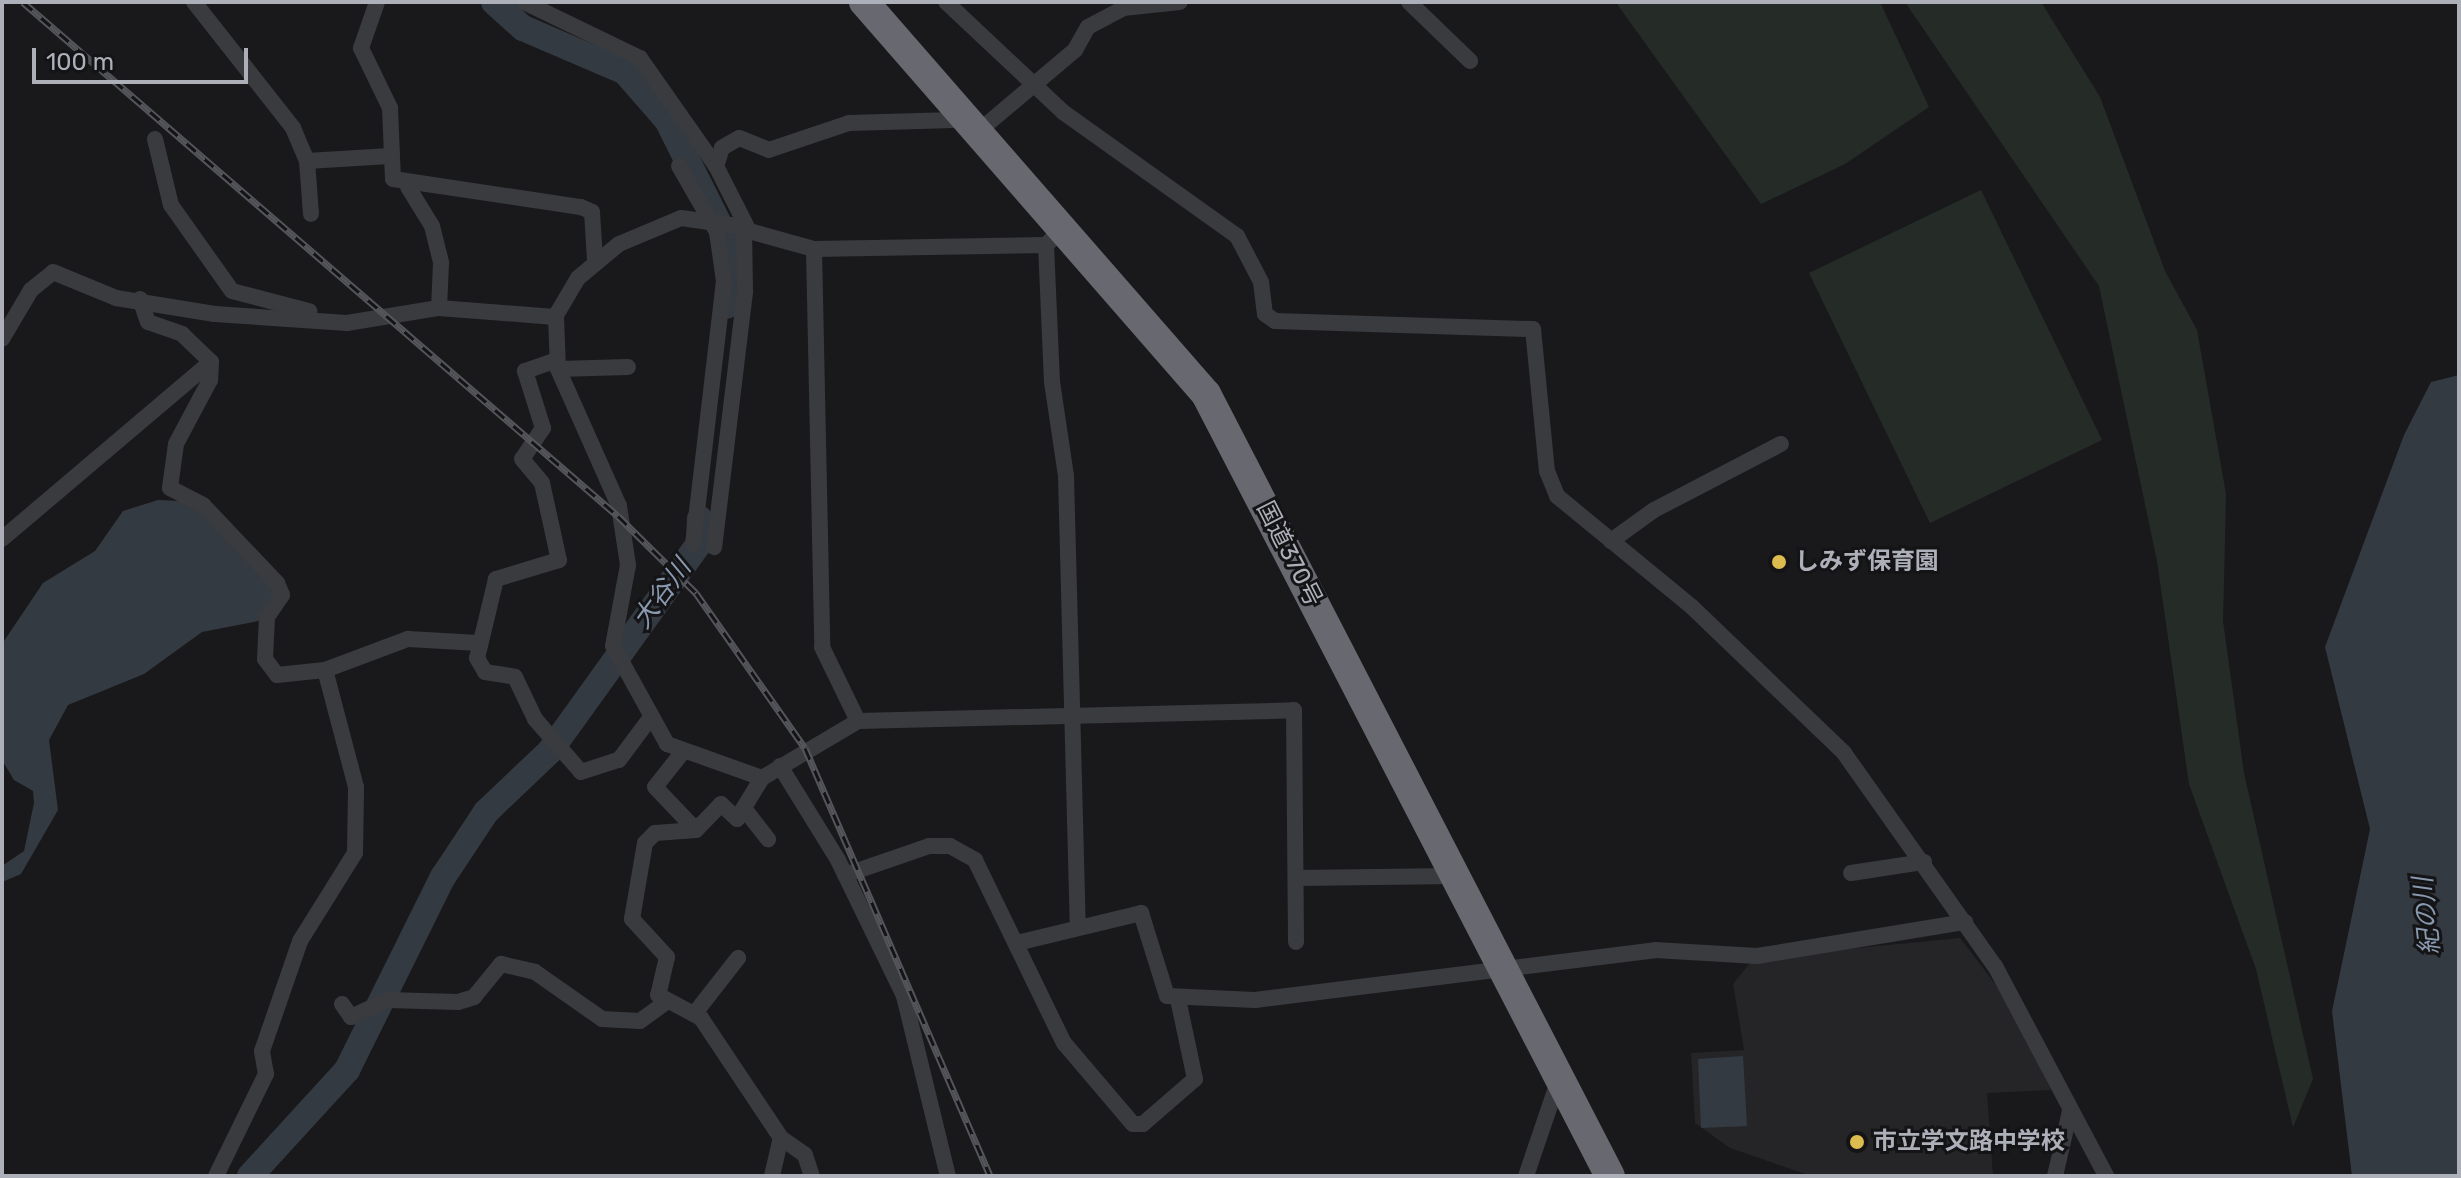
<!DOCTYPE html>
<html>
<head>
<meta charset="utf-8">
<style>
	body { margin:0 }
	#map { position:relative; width:2461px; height:1178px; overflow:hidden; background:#19191b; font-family:Rubik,"Noto Sans JP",sans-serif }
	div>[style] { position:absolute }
	.built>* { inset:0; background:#252528 }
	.green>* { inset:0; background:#252c27 }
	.water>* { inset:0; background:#343a42 }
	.river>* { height:26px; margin:-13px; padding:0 13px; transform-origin:13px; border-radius:13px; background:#343a42 }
	.street>* { height:16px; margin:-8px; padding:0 8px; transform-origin:8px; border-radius:8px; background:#3a3b3f }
	.highway>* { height:30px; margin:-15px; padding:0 15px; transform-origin:15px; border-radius:15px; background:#676870 }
	.rail>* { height:7px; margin-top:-3.5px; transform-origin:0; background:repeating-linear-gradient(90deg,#141416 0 12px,#54555a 0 24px); box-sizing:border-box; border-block:2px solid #54555a }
	.dots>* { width:22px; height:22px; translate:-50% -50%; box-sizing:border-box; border:4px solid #141416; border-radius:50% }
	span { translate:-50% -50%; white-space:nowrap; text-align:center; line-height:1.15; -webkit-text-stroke:6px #141416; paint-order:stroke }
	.street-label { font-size:24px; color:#adafb9 }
	.poi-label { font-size:24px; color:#adafb9; font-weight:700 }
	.left { translate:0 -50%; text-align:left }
	.water-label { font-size:26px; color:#8999af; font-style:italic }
	.frame { position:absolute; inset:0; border:4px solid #adafb9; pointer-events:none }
	.scale { position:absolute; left:32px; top:48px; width:216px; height:36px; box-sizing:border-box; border:4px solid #adafb9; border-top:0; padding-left:10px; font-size:24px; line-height:28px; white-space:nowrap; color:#adafb9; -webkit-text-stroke:6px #141416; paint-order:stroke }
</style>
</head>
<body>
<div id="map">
	<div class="built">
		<i style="clip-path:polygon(1960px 938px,2015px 1010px,2051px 1090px,1987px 1093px,1993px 1176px,1811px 1176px,1730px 1148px,1695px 1123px,1691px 1053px,1744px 1050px,1733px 984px,1754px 958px)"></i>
	</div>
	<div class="green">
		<i style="clip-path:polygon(1880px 2px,1929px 107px,1845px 164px,1761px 204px,1617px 4px)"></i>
		<i style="clip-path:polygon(1905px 2px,2041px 2px,2100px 97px,2165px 271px,2197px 330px,2226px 494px,2223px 621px,2244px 773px,2313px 1079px,2293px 1127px,2256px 969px,2189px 784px,2157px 561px,2099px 286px)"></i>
		<i style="clip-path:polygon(1981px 190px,2102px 440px,1930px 523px,1809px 273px)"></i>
	</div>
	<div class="water">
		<i style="clip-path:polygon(2459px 375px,2459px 1176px,2352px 1176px,2332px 1011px,2370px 829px,2325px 647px,2404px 435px,2431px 382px)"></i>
		<i style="clip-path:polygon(158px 500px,180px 501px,222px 523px,269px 573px,277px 604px,258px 621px,202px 632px,144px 674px,68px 705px,49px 740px,58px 810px,21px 874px,2px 882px,2px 866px,24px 851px,34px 803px,33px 791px,14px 780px,2px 760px,2px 644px,43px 583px,95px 551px,123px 511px)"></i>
		<i style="clip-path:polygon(1743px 1056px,1747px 1126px,1701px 1128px,1698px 1059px)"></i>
	</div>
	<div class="river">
		<i style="left:494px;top:2px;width:39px;rotate:42deg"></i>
		<i style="left:523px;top:28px;width:111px;rotate:23.3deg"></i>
		<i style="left:625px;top:72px;width:64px;rotate:48.8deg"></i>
		<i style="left:667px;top:120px;width:148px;rotate:63.4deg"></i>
		<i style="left:733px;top:252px;width:54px;rotate:96.3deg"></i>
		<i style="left:250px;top:1176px;width:144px;rotate:-47.5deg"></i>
		<i style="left:347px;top:1070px;width:216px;rotate:-63.6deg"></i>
		<i style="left:443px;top:877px;width:78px;rotate:-56.5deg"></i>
		<i style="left:486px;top:812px;width:88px;rotate:-43.6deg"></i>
		<i style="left:550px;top:751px;width:255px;rotate:-54.3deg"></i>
		<i style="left:699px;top:544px;width:25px;rotate:-88deg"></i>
	</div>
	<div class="street">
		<i style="left:194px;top:2px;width:160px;rotate:51.8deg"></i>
		<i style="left:293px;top:128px;width:36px;rotate:67deg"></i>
		<i style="left:307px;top:161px;width:53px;rotate:85.7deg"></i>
		<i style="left:377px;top:2px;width:49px;rotate:109.2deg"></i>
		<i style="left:361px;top:48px;width:67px;rotate:64.2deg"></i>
		<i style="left:390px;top:108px;width:71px;rotate:87.6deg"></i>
		<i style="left:393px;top:179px;width:190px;rotate:8.5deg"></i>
		<i style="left:581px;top:207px;width:12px;rotate:24deg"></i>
		<i style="left:592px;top:212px;width:48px;rotate:86.4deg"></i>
		<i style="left:524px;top:2px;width:129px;rotate:25.8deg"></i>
		<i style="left:640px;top:58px;width:132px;rotate:54.9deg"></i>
		<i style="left:946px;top:2px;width:161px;rotate:43.2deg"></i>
		<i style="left:1063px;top:112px;width:214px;rotate:35.5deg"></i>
		<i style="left:1237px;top:236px;width:52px;rotate:62.4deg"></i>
		<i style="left:1261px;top:282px;width:32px;rotate:83deg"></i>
		<i style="left:1265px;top:314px;width:12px;rotate:35deg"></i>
		<i style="left:1275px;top:321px;width:258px;rotate:1.8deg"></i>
		<i style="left:1533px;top:329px;width:143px;rotate:84.4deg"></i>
		<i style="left:1547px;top:471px;width:27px;rotate:68deg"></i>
		<i style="left:1557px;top:496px;width:175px;rotate:39.4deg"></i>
		<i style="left:1692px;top:607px;width:211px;rotate:43.8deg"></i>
		<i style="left:1844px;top:753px;width:261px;rotate:54.7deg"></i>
		<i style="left:1995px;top:966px;width:238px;rotate:62.1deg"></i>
		<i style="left:1409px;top:2px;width:85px;rotate:44deg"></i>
		<i style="left:964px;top:113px;width:12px;rotate:145deg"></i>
		<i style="left:954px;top:120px;width:105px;rotate:178.4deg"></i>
		<i style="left:849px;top:123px;width:84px;rotate:161.4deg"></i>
		<i style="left:769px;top:150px;width:32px;rotate:-158deg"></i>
		<i style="left:739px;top:138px;width:20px;rotate:150deg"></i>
		<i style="left:722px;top:148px;width:19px;rotate:108deg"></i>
		<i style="left:716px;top:166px;width:73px;rotate:63.1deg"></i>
		<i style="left:749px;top:231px;width:67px;rotate:15.5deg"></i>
		<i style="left:814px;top:249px;width:232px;rotate:-1deg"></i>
		<i style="left:1046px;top:245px;width:10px;rotate:-45deg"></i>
		<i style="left:980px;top:130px;width:124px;rotate:-40.1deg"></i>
		<i style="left:1075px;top:50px;width:26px;rotate:-61deg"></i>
		<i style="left:1088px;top:27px;width:40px;rotate:-28deg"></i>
		<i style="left:1123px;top:8px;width:57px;rotate:-6deg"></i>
		<i style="left:155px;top:139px;width:68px;rotate:76.4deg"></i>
		<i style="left:171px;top:205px;width:105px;rotate:54.7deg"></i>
		<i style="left:232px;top:291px;width:80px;rotate:14.6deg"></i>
		<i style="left:307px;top:161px;width:83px;rotate:-3.4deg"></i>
		<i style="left:679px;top:166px;width:76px;rotate:60.1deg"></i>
		<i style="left:717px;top:232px;width:49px;rotate:81.9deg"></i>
		<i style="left:724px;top:281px;width:265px;rotate:96.7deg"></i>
		<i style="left:408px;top:187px;width:46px;rotate:58.4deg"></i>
		<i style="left:432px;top:226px;width:38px;rotate:76deg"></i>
		<i style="left:441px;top:263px;width:45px;rotate:92.5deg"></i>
		<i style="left:1046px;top:245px;width:137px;rotate:87.5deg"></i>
		<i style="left:1052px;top:382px;width:95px;rotate:81.5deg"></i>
		<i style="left:1066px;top:476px;width:449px;rotate:88.5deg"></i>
		<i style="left:814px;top:249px;width:398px;rotate:88.8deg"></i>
		<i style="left:822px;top:647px;width:82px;rotate:64.1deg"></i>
		<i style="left:140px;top:299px;width:24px;rotate:71deg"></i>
		<i style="left:148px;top:322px;width:36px;rotate:19deg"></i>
		<i style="left:182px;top:334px;width:40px;rotate:44deg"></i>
		<i style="left:211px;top:362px;width:18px;rotate:93deg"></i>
		<i style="left:210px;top:380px;width:72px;rotate:118deg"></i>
		<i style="left:176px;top:444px;width:44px;rotate:97.8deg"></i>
		<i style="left:170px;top:488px;width:37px;rotate:27deg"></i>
		<i style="left:203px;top:505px;width:108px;rotate:46.5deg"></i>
		<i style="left:277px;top:583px;width:13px;rotate:67deg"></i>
		<i style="left:282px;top:595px;width:27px;rotate:124deg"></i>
		<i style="left:267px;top:617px;width:42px;rotate:92.7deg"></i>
		<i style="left:265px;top:659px;width:20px;rotate:53deg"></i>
		<i style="left:277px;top:675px;width:48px;rotate:-5.9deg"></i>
		<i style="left:325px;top:670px;width:89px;rotate:-20.5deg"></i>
		<i style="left:408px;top:639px;width:71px;rotate:3.2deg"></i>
		<i style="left:556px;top:317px;width:52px;rotate:87.8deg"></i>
		<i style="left:558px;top:369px;width:150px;rotate:66deg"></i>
		<i style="left:619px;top:506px;width:60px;rotate:81.3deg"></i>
		<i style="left:628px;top:565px;width:82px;rotate:100.5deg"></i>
		<i style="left:613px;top:646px;width:112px;rotate:61.1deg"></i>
		<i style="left:667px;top:744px;width:101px;rotate:19.7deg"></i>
		<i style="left:762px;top:778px;width:112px;rotate:-30.7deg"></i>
		<i style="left:858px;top:721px;width:436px;rotate:-1.4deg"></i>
		<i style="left:1294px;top:710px;width:232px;rotate:89.5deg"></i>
		<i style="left:2px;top:339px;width:57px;rotate:-59.4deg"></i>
		<i style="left:31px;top:290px;width:28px;rotate:-39deg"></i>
		<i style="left:53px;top:272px;width:68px;rotate:22.4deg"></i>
		<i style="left:116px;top:298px;width:100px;rotate:9.2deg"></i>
		<i style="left:215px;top:314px;width:132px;rotate:3.9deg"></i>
		<i style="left:347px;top:323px;width:93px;rotate:-9.3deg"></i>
		<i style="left:439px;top:308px;width:116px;rotate:4.4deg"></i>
		<i style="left:555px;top:317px;width:45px;rotate:-59.5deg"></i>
		<i style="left:578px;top:278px;width:53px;rotate:-39.7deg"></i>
		<i style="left:619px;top:244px;width:67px;rotate:-22.8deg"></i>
		<i style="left:681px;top:218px;width:64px;rotate:8.1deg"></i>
		<i style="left:744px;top:227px;width:65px;rotate:89.1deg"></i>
		<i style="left:745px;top:292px;width:257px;rotate:96.9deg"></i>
		<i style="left:557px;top:360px;width:34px;rotate:161deg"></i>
		<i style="left:525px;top:371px;width:60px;rotate:72.5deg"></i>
		<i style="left:543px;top:428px;width:37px;rotate:124deg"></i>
		<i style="left:522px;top:459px;width:31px;rotate:50deg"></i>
		<i style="left:542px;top:483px;width:79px;rotate:77.6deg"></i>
		<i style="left:559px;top:560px;width:66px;rotate:163.2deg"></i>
		<i style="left:496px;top:579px;width:81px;rotate:103.5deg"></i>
		<i style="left:477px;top:658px;width:16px;rotate:60deg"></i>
		<i style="left:485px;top:672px;width:30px;rotate:9deg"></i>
		<i style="left:515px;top:677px;width:47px;rotate:64.5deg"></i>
		<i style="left:535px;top:719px;width:70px;rotate:49deg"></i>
		<i style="left:581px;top:772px;width:40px;rotate:-18deg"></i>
		<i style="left:619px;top:760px;width:49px;rotate:-53.4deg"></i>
		<i style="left:558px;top:369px;width:70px;rotate:-1.6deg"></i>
		<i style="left:2px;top:539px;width:274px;rotate:-40.3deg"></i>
		<i style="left:1611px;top:541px;width:53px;rotate:-35.8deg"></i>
		<i style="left:1654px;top:510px;width:143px;rotate:-27.5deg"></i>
		<i style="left:682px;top:753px;width:43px;rotate:128.5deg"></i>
		<i style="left:655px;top:787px;width:59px;rotate:46.4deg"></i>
		<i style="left:696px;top:830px;width:41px;rotate:175.8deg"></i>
		<i style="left:655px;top:833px;width:14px;rotate:135deg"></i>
		<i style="left:645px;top:843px;width:77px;rotate:99.7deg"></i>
		<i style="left:632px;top:919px;width:52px;rotate:47.4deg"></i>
		<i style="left:667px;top:957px;width:39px;rotate:103deg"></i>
		<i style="left:658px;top:995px;width:49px;rotate:28.1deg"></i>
		<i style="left:701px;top:1018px;width:144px;rotate:56.3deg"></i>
		<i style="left:781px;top:1138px;width:29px;rotate:35deg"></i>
		<i style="left:805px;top:1155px;width:22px;rotate:72deg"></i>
		<i style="left:780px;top:766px;width:110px;rotate:58.3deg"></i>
		<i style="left:838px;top:860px;width:151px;rotate:64.1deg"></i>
		<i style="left:904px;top:996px;width:185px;rotate:76.3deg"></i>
		<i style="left:746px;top:811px;width:36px;rotate:52deg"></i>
		<i style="left:696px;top:830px;width:36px;rotate:-46deg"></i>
		<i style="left:721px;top:804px;width:22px;rotate:43deg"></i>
		<i style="left:737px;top:819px;width:48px;rotate:-58.6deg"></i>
		<i style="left:1851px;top:873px;width:74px;rotate:-8.6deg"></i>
		<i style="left:845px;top:875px;width:89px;rotate:-19deg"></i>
		<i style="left:929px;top:846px;width:21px"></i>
		<i style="left:950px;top:846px;width:29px;rotate:29deg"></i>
		<i style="left:975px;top:860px;width:203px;rotate:64.1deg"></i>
		<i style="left:1064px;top:1043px;width:106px;rotate:49.6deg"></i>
		<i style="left:1133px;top:1124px;width:10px"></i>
		<i style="left:1143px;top:1124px;width:69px;rotate:-40.9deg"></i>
		<i style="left:1195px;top:1079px;width:82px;rotate:-102deg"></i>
		<i style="left:1296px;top:878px;width:160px;rotate:-0.7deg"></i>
		<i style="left:1017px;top:943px;width:128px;rotate:-13.6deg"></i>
		<i style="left:1141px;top:913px;width:87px;rotate:72.6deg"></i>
		<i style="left:1167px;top:996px;width:88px;rotate:2.6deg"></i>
		<i style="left:1255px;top:1000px;width:403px;rotate:-7.1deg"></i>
		<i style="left:1655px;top:950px;width:102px;rotate:3.4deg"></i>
		<i style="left:1757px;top:956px;width:211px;rotate:-9.3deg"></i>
		<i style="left:342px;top:1004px;width:16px;rotate:55deg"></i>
		<i style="left:351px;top:1017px;width:40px;rotate:-25deg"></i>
		<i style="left:387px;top:1000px;width:71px;rotate:1.6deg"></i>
		<i style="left:458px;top:1002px;width:17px;rotate:-17deg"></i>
		<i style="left:474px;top:997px;width:43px;rotate:-50.7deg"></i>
		<i style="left:501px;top:964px;width:35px;rotate:13deg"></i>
		<i style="left:535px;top:972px;width:82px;rotate:35deg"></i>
		<i style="left:602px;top:1019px;width:38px;rotate:3deg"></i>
		<i style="left:640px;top:1021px;width:31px;rotate:-36deg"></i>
		<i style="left:695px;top:1013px;width:70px;rotate:-52deg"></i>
		<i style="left:216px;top:1176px;width:114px;rotate:-63.9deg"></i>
		<i style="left:266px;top:1074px;width:23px;rotate:-100deg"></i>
		<i style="left:262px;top:1051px;width:116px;rotate:-70.9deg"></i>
		<i style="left:300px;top:941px;width:104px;rotate:-58deg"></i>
		<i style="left:355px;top:853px;width:66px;rotate:-89.1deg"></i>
		<i style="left:356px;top:787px;width:121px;rotate:-104.8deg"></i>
		<i style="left:772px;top:1176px;width:39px;rotate:-77deg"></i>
		<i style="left:1526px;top:1176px;width:102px;rotate:-71.2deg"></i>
		<i style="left:2055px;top:1176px;width:67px;rotate:-77deg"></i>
	</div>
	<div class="highway">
		<i style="left:864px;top:2px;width:520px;rotate:48.9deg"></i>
		<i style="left:1206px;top:394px;width:880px;rotate:62.68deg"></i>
	</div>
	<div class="rail">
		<i style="left:23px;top:2px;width:786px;rotate:40.82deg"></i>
		<i style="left:618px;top:516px;width:110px;rotate:44.6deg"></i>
		<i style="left:696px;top:593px;width:189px;rotate:54.9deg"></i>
		<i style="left:805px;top:748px;width:466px;rotate:66.6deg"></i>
	</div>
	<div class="dots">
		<i style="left:1779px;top:562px;background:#dcbb4f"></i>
		<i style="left:1857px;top:1142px;background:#dcbb4f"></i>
	</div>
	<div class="street-label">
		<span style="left:1289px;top:554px;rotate:63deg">国道370号</span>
	</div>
	<div class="poi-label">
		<span class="left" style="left:1795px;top:562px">しみず保育園</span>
		<span class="left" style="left:1873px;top:1142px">市立学文路中学校</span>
	</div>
	<div class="water-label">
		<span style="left:662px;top:594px;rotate:-54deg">大谷川</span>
		<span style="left:2427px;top:916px;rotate:-96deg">紀の川</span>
	</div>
	<div class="frame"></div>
	<div class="scale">100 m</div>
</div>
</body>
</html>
